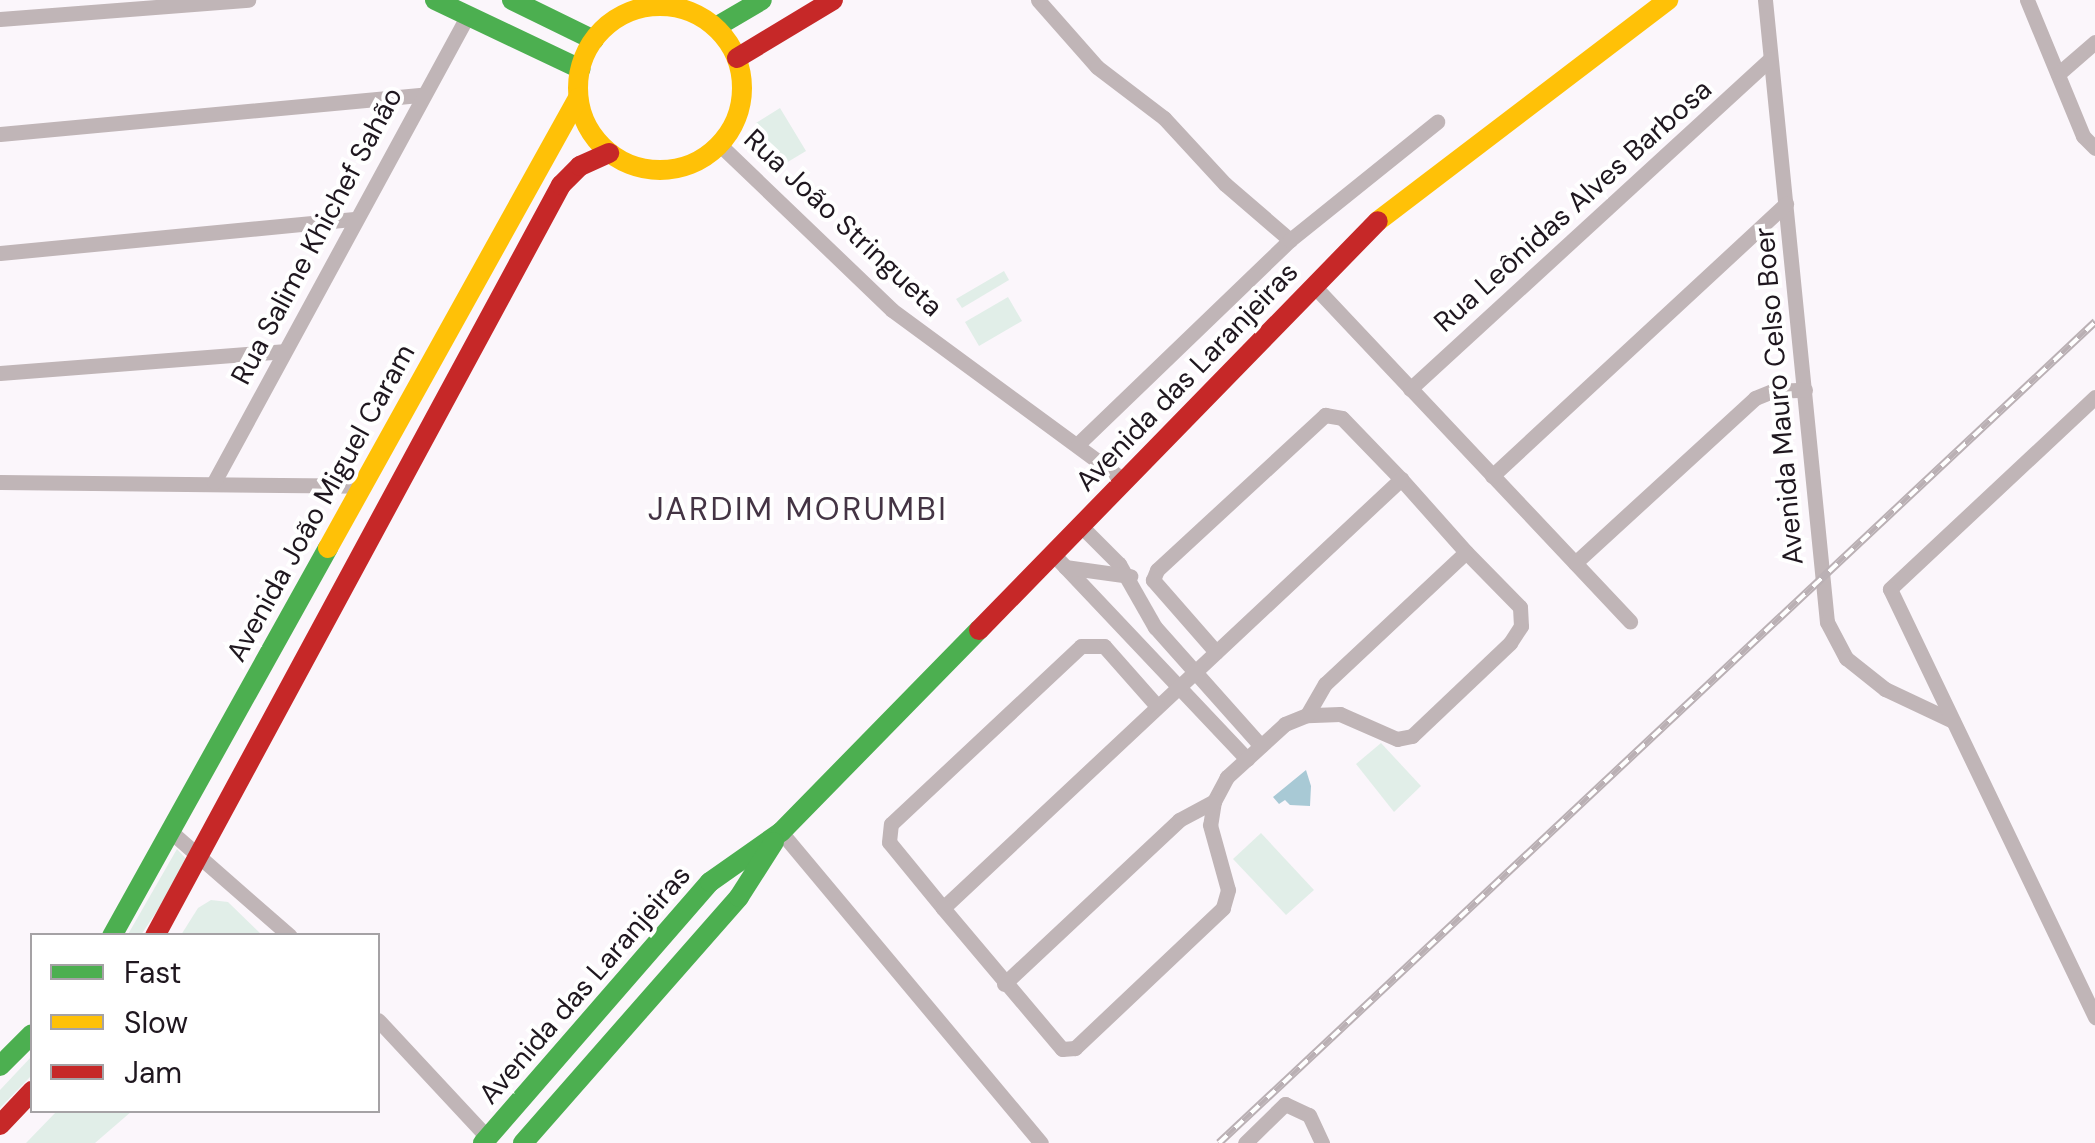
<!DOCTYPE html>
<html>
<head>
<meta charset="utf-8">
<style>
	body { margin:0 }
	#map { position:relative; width:2095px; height:1143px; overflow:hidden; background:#fbf6fb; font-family:"DM Sans",sans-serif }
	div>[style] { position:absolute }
	.green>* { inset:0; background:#e1eee8 }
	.water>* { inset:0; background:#a8c9d5 }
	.street>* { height:15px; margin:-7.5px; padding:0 7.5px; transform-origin:7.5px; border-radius:7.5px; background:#c0b5b7 }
	.fast>* { height:20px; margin:-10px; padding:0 10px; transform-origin:10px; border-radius:10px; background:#4caf50 }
	.slow>* { height:20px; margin:-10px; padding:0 10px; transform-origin:10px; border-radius:10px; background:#ffc107 }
	.slow>.ring { margin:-10px; padding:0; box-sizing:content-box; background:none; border:20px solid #ffc107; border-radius:50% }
	.jam>* { height:20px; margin:-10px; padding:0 10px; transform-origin:10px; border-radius:10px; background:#c62828 }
	.rail>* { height:8px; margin-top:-4px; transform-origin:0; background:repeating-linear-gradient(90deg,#fff 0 11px,#bab0b4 0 22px); box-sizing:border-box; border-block:2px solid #bab0b4 }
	span { translate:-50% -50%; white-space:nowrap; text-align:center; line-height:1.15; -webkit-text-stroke:8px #fff; paint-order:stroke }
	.street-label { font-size:28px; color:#1f171f }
	.quarter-label { font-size:32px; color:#443444; letter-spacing:2.5px }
	.legend { position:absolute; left:30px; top:933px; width:350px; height:180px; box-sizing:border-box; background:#fff; border:2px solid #a5a2a5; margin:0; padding:12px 18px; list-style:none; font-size:30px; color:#1f171f }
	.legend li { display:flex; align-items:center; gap:20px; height:50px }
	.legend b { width:50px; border:2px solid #a5a2a5 }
</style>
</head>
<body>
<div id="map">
	<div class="green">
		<i style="clip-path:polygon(780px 108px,806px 151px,781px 166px,756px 123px)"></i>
		<i style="clip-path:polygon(1004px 271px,1009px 280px,962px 308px,956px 299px)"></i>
		<i style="clip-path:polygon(1008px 297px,1022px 321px,979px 346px,965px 322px)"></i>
		<i style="clip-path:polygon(1381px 743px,1421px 786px,1394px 812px,1356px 764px)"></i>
		<i style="clip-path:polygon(1261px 833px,1314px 890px,1286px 915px,1233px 859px)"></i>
		<i style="clip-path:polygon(177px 849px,187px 860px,171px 890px,141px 935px,127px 936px)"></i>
		<i style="clip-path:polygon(211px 900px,228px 902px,262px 935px,181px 935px,198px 908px)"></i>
		<i style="clip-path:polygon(32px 1056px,32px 1075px,0 1108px,0 1090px)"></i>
		<i style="clip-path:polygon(57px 1111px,57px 1110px,132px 1111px,95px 1143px,26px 1143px)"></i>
	</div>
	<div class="water">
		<i style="clip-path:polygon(1306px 770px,1311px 786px,1310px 806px,1290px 805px,1285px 800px,1279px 804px,1273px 797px)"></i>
	</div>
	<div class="street">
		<i style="left:1038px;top:0;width:89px;rotate:48.6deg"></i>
		<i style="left:1097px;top:67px;width:84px;rotate:37.3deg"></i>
		<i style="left:1164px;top:118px;width:90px;rotate:47.3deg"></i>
		<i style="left:1225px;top:184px;width:86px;rotate:40.7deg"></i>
		<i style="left:1765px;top:0;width:625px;rotate:84.31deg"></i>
		<i style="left:1827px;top:622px;width:41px;rotate:62.2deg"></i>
		<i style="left:1846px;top:658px;width:50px;rotate:38.5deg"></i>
		<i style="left:1885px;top:689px;width:75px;rotate:25.2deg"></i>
		<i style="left:2027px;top:0;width:147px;rotate:67.6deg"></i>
		<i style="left:2083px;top:136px;width:17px;rotate:45deg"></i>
		<i style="left:0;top:19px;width:249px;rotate:-4.4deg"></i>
		<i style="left:2058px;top:74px;width:49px;rotate:-40.9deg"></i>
		<i style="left:0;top:134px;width:424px;rotate:-5.3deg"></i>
		<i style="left:720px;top:145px;width:238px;rotate:43.8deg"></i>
		<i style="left:892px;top:310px;width:289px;rotate:36.3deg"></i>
		<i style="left:0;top:253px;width:356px;rotate:-5.5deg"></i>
		<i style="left:1314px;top:286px;width:461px;rotate:46.7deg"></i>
		<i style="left:0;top:373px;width:284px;rotate:-4.4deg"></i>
		<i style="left:1410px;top:389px;width:488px;rotate:-42.5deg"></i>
		<i style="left:2095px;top:397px;width:281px;rotate:136.9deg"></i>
		<i style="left:1890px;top:589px;width:475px;rotate:64.4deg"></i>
		<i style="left:1078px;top:444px;width:294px;rotate:-43.9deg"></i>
		<i style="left:1290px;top:240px;width:189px;rotate:-38.8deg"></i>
		<i style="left:1492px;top:476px;width:401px;rotate:-42.8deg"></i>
		<i style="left:0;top:482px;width:363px;rotate:0.6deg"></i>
		<i style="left:214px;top:482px;width:532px;rotate:-61.46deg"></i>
		<i style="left:1081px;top:526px;width:54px;rotate:45deg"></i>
		<i style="left:1119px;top:564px;width:73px;rotate:60.3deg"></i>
		<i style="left:1155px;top:627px;width:159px;rotate:48.3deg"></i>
		<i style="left:1054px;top:555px;width:281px;rotate:46.6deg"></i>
		<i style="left:1575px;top:563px;width:244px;rotate:-42.5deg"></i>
		<i style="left:1755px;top:398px;width:18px;rotate:-22deg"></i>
		<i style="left:1772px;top:391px;width:33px;rotate:-2deg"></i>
		<i style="left:1065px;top:567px;width:66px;rotate:7.9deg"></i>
		<i style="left:1216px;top:652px;width:96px;rotate:-131.2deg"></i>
		<i style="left:1153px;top:580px;width:11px;rotate:-68deg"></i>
		<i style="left:1157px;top:570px;width:229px;rotate:-42.7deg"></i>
		<i style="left:1325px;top:415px;width:17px;rotate:10deg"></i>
		<i style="left:1342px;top:418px;width:85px;rotate:46deg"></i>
		<i style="left:1401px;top:479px;width:98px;rotate:48.3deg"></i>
		<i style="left:1466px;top:552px;width:77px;rotate:45.5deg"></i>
		<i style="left:1520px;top:607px;width:19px;rotate:87deg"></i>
		<i style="left:1521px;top:626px;width:20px;rotate:123deg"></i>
		<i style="left:1510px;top:643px;width:135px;rotate:136.5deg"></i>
		<i style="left:1412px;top:736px;width:15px;rotate:169deg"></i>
		<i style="left:1397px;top:739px;width:62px;rotate:-156.3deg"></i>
		<i style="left:1340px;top:714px;width:33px;rotate:178deg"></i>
		<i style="left:1307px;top:715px;width:24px;rotate:158deg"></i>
		<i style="left:1285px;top:724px;width:79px;rotate:137.6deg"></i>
		<i style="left:1227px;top:777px;width:27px;rotate:118deg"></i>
		<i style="left:1214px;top:801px;width:24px;rotate:99deg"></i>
		<i style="left:1210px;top:825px;width:67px;rotate:74.5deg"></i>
		<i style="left:1228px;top:890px;width:19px;rotate:106deg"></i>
		<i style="left:1223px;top:908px;width:204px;rotate:136.6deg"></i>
		<i style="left:1075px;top:1048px;width:13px;rotate:176deg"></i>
		<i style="left:1062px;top:1049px;width:185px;rotate:-130.2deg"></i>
		<i style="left:943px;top:908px;width:628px;rotate:-43.13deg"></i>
		<i style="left:1307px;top:715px;width:36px;rotate:-60deg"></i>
		<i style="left:1325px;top:684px;width:193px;rotate:-43.1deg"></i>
		<i style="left:170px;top:831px;width:159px;rotate:41.2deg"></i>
		<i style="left:781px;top:832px;width:405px;rotate:50.1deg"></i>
		<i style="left:943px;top:908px;width:85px;rotate:-129.3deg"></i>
		<i style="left:889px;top:842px;width:18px;rotate:-84deg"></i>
		<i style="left:891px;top:824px;width:260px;rotate:-43.1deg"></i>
		<i style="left:1081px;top:646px;width:23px"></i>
		<i style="left:1104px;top:646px;width:80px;rotate:48.5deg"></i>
		<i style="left:1004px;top:984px;width:240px;rotate:-43.1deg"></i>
		<i style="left:1179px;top:820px;width:40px;rotate:-28deg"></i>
		<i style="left:378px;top:1020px;width:161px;rotate:47deg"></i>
		<i style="left:1245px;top:1143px;width:56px;rotate:-44.3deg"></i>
		<i style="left:1285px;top:1104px;width:26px;rotate:25deg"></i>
		<i style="left:1309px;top:1115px;width:31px;rotate:65deg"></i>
	</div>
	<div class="fast">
		<i style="left:435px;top:0;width:161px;rotate:25.4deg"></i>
		<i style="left:512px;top:0;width:91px;rotate:26deg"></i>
		<i style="left:716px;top:27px;width:53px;rotate:-30.4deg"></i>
		<i style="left:112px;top:936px;width:444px;rotate:-60.9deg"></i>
		<i style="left:0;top:1066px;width:45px;rotate:-45deg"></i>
		<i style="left:483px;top:1143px;width:346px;rotate:-49deg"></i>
		<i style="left:710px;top:882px;width:87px;rotate:-35.2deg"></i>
		<i style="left:781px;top:832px;width:283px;rotate:-45.6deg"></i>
		<i style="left:523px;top:1143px;width:327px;rotate:-48.7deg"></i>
		<i style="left:739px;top:897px;width:65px;rotate:-57.5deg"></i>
	</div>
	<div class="slow">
		<i class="ring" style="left:578px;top:6px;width:144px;height:144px"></i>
		<i style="left:1378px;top:221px;width:365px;rotate:-37.3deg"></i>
		<i style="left:328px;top:548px;width:515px;rotate:-60.95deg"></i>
	</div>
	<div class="jam">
		<i style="left:737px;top:58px;width:112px;rotate:-31.1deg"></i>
		<i style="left:979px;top:630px;width:571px;rotate:-45.71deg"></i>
		<i style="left:155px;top:936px;width:854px;rotate:-61.6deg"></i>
		<i style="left:561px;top:185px;width:27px;rotate:-45deg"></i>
		<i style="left:580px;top:166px;width:32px;rotate:-24deg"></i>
		<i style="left:0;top:1125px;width:47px;rotate:-46.7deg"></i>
	</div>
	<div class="rail">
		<i style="left:1219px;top:1143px;width:1201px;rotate:-43.14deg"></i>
	</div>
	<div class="street-label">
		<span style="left:1573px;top:206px;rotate:-42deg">Rua Leônidas Alves Barbosa</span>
		<span style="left:843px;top:223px;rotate:43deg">Rua João Stringueta</span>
		<span style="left:317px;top:236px;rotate:-62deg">Rua Salime Khichef Sahão</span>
		<span style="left:1187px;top:377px;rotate:-46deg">Avenida das Laranjeiras</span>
		<span style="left:1779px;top:396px;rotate:-95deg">Avenida Mauro Celso Boer</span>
		<span style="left:321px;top:503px;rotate:-61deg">Avenida João Miguel Caram</span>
		<span style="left:585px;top:985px;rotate:-49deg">Avenida das Laranjeiras</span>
	</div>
	<div class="quarter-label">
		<span style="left:798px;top:509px">JARDIM MORUMBI</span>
	</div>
	<ul class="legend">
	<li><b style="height:12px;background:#4caf50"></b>Fast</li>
	<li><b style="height:12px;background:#ffc107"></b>Slow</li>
	<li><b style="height:12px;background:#c62828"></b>Jam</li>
	</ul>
</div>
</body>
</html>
